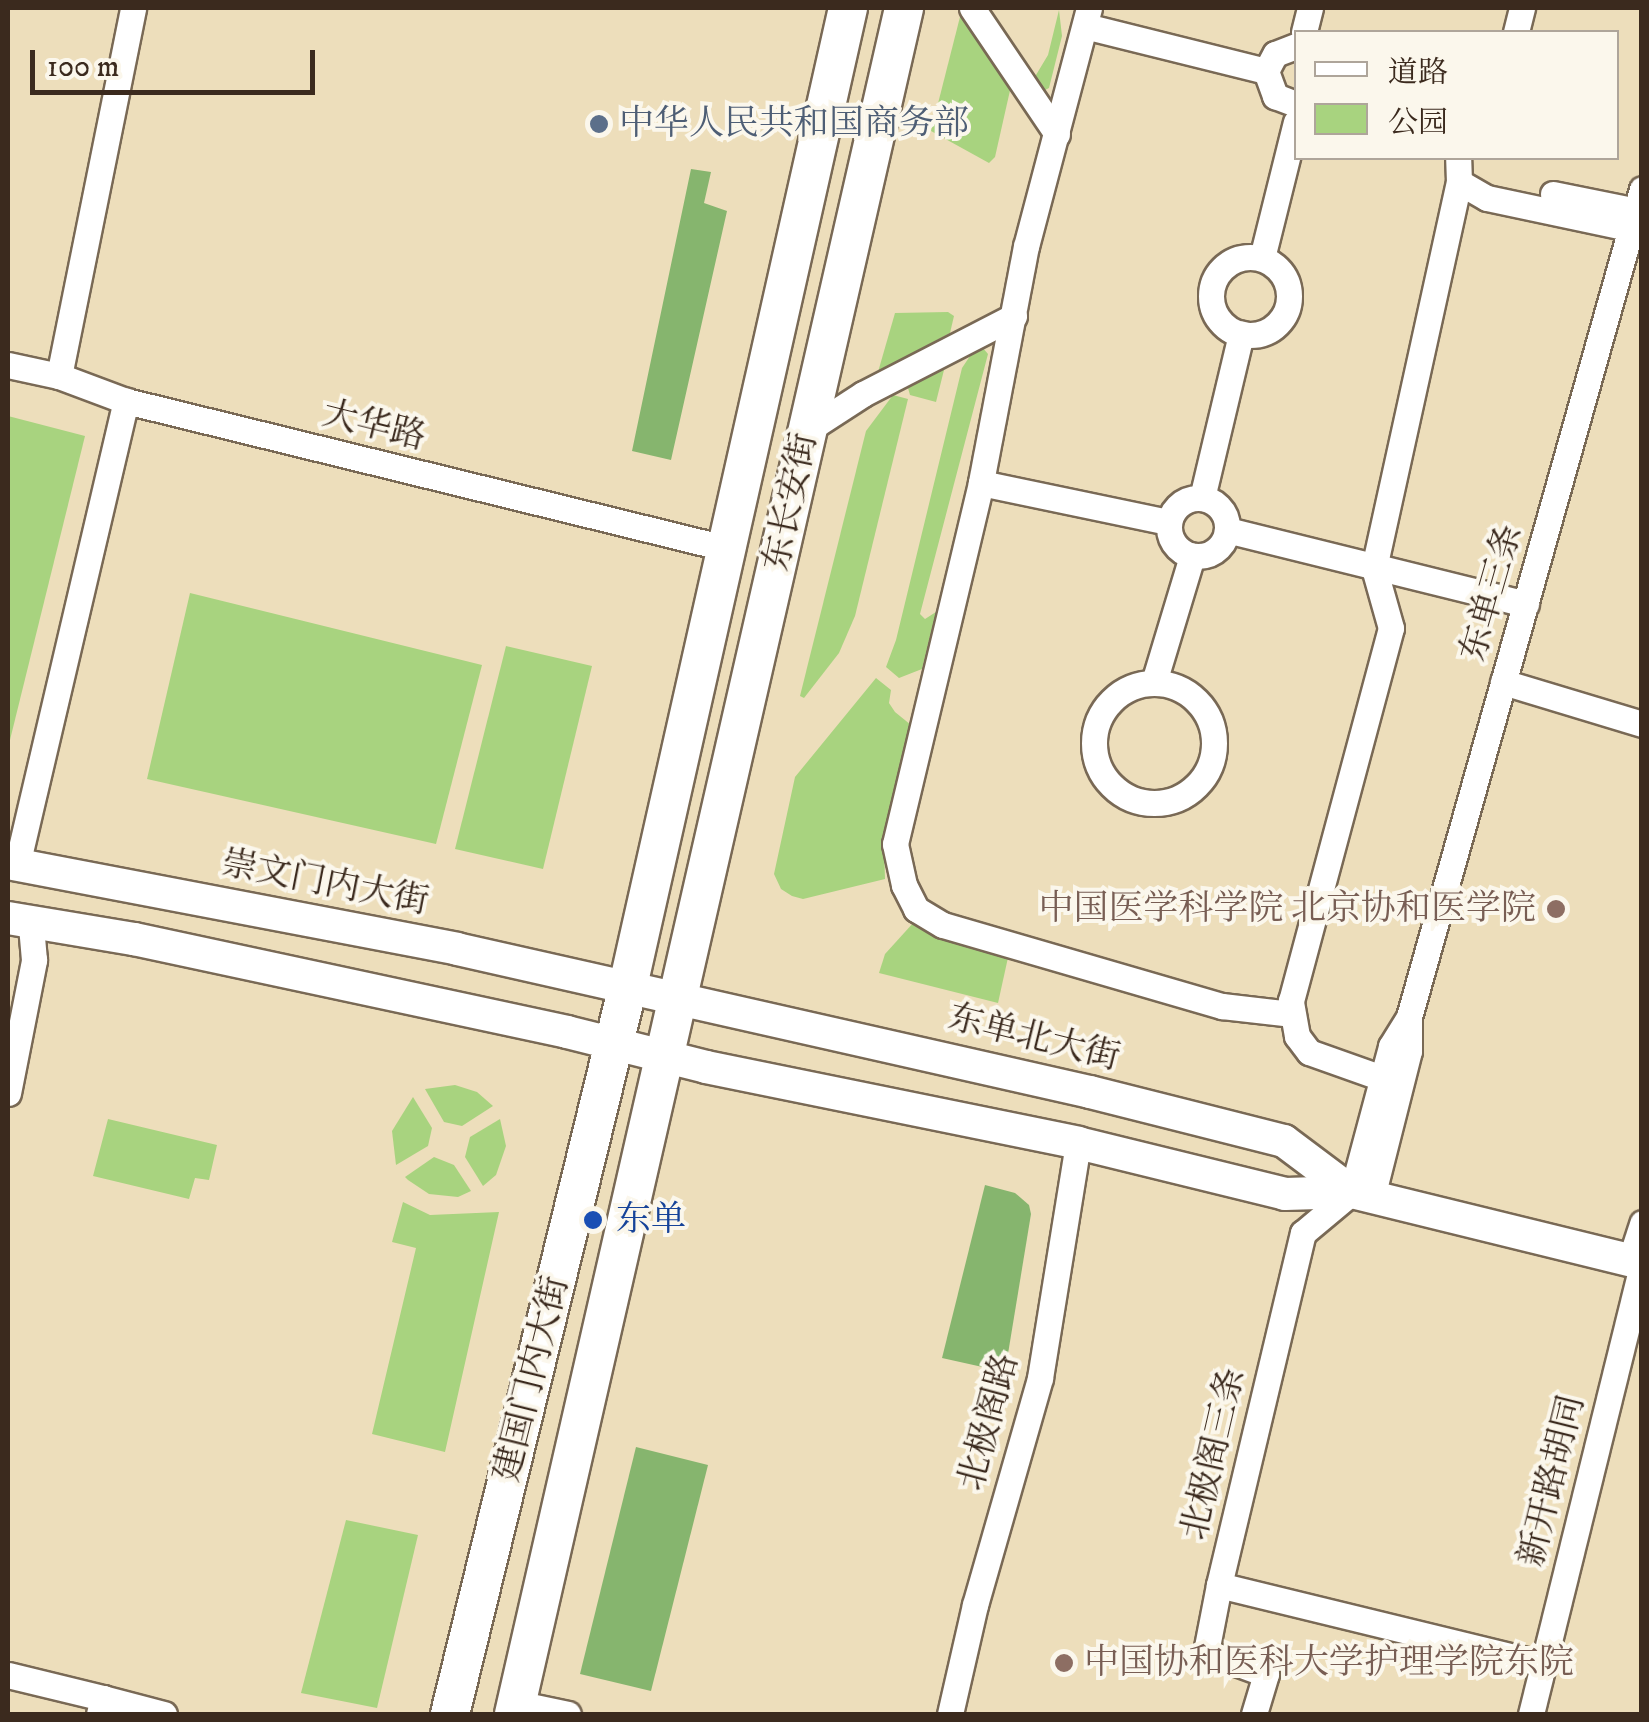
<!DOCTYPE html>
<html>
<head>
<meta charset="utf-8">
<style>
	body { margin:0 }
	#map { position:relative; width:1649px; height:1722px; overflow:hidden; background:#eddebb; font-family:"IM FELL DW Pica","Noto Serif SC",serif }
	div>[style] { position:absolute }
	.green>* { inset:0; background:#a8d37f }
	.forest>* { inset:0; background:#86b56e }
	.roads { filter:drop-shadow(2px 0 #796955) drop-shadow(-2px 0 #796955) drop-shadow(0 2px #796955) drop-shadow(0 -2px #796955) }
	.minor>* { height:25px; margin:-12.5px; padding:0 12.5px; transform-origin:12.5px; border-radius:12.5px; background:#fff }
	.minor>.ring { margin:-12.5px; padding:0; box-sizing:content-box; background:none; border:25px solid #fff; border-radius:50% }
	.major>* { height:32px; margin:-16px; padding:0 16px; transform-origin:16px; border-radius:16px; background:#fff }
	.highway>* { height:38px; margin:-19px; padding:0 19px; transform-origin:19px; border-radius:19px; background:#fff }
	.dots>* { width:28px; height:28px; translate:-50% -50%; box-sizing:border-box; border:5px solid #fbf7ec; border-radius:50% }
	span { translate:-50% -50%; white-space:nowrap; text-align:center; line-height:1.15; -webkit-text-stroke:8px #fbf7ec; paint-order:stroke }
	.service-label { font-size:35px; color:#4e5e75 }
	.left { translate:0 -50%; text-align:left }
	.street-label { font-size:35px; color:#3b2a1e }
	.education-label { font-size:35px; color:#785e54 }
	.right { translate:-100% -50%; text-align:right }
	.transit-label { font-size:35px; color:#164399 }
	.frame { position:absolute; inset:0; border:10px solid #3b2a1e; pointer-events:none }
	.legend { position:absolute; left:1294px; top:30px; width:325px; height:130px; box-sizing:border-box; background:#fbf7ec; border:2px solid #aea59a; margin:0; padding:12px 18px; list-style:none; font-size:30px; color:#3b2a1e }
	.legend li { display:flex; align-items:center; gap:20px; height:50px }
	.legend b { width:50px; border:2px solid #aea59a }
	.scale { position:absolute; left:30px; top:50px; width:285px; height:45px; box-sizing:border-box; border:5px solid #3b2a1e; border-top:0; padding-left:12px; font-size:30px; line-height:35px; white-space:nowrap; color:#3b2a1e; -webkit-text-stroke:8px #fbf7ec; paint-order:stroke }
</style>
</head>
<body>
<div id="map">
	<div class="green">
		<i style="clip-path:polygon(1059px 10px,1062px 36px,1049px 88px,1043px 91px,1033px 80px,1048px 55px)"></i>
		<i style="clip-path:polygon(961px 13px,1011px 86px,995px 157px,989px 163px,931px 131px)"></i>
		<i style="clip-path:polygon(948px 312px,954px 316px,950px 333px,878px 372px,895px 313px)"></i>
		<i style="clip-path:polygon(976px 347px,982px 347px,988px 354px,920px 614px,925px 619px,936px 612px,922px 669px,899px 678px,886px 667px,896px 640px,962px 368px)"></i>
		<i style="clip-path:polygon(947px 358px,936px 402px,910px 395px,906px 381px)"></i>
		<i style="clip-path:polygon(893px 395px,908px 399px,855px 616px,839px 653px,804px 698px,800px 696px,866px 431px)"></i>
		<i style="clip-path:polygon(8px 416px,85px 436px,8px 748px)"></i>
		<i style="clip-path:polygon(190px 593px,482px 665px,436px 844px,147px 779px)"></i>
		<i style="clip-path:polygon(506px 646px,592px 666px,543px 869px,455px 849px)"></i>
		<i style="clip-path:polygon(876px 678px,891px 690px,889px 703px,895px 712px,911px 725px,884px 847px,885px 879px,803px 899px,792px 896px,781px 889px,774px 874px,795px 777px)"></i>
		<i style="clip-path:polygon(914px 922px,1009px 953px,998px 1003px,879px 973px,885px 954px)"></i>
		<i style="clip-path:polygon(455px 1085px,477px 1092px,493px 1106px,462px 1126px,444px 1122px,425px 1089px)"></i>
		<i style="clip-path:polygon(413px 1097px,432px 1128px,428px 1146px,396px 1165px,392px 1131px)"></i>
		<i style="clip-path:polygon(108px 1119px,217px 1145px,209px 1180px,195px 1178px,189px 1199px,93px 1176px)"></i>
		<i style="clip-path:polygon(500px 1119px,506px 1146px,496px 1175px,483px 1186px,465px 1157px,470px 1137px)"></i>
		<i style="clip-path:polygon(434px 1157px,454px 1165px,471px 1191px,458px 1197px,429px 1194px,408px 1180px,405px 1177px)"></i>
		<i style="clip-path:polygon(403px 1202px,430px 1215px,499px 1212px,445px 1452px,372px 1434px,416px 1248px,392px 1242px)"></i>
		<i style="clip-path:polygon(346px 1520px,418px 1535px,377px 1708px,301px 1693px)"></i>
	</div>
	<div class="forest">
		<i style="clip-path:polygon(691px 169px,711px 172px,704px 203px,727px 211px,671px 460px,632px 451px)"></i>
		<i style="clip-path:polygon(985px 1185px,1015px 1193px,1029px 1205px,1031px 1214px,1005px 1372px,942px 1358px)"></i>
		<i style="clip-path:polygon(636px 1447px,708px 1465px,651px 1691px,580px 1674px)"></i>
	</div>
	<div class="roads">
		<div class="minor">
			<i style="left:972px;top:8px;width:152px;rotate:56deg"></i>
			<i style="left:1089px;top:8px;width:246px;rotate:104.8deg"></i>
			<i style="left:1026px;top:246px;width:241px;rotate:100.8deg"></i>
			<i style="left:981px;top:483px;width:371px;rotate:103.4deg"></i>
			<i style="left:895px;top:844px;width:42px;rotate:77.6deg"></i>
			<i style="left:904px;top:885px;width:27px;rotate:63deg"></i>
			<i style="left:916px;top:909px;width:31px;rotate:31deg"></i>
			<i style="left:943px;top:925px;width:291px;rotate:16.2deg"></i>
			<i style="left:1222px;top:1006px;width:69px;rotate:6.6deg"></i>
			<i style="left:1085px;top:26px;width:187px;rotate:14deg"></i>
			<i style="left:1304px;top:32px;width:25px;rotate:-76deg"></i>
			<i style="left:1516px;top:32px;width:25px;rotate:-76deg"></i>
			<i style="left:1296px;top:46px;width:22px;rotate:159deg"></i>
			<i style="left:1275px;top:54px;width:19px;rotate:118deg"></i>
			<i style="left:1266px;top:71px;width:27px;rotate:70deg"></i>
			<i style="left:1275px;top:96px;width:22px;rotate:21deg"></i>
			<i style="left:1459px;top:182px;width:32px;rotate:30deg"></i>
			<i style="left:1487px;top:198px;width:158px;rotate:12deg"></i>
			<i style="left:1553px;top:194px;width:91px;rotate:11.4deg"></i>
			<i class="ring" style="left:1211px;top:257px;width:53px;height:53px"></i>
			<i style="left:1262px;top:258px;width:140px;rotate:-76deg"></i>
			<i style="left:8px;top:365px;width:52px;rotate:12.2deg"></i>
			<i style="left:59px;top:376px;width:72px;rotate:20.5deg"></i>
			<i style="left:126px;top:401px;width:617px;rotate:13.79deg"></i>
			<i style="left:59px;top:376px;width:375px;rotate:-78.6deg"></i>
			<i style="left:806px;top:431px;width:68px;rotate:-33deg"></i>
			<i style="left:863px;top:394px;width:170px;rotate:-27.3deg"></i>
			<i style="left:981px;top:483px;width:191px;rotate:11.8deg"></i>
			<i class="ring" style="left:1169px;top:498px;width:33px;height:33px"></i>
			<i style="left:1202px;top:498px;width:169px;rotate:-76.6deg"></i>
			<i style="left:1227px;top:530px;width:308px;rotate:13.9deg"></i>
			<i style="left:1154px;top:682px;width:132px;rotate:-73.2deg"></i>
			<i style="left:1503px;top:682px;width:145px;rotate:16.8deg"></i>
			<i class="ring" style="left:1094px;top:683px;width:95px;height:95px"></i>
			<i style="left:17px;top:865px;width:477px;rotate:-76.8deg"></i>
			<i style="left:1382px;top:1078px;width:77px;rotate:-160.4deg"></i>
			<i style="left:1309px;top:1052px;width:20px;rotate:-127deg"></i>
			<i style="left:1297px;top:1036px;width:36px;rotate:-100deg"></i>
			<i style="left:1291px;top:1001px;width:386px;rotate:-75deg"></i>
			<i style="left:1391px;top:628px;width:62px;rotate:-105.8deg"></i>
			<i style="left:1374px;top:568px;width:395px;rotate:-77.6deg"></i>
			<i style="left:1459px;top:182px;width:24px;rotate:-92deg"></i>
			<i style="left:8px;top:1093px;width:136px;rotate:-78.9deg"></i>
			<i style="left:34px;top:960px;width:37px;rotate:-95deg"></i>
			<i style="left:1372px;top:1197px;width:151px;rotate:-75.8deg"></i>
			<i style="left:1409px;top:1051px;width:34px;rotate:-90deg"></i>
			<i style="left:1409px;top:1017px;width:860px;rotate:-74.28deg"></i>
			<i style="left:1630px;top:1261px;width:40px;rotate:-72deg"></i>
			<i style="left:1219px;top:1585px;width:333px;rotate:13.7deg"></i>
			<i style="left:8px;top:1675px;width:98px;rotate:13.6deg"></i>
			<i style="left:103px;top:1698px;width:16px;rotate:104deg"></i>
			<i style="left:103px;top:1698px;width:63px;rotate:14.7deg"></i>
			<i style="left:516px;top:1703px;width:53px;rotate:11.9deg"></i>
			<i style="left:950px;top:1714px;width:112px;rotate:-77.1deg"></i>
			<i style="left:975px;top:1605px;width:236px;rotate:-74deg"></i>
			<i style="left:1040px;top:1378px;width:238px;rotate:-80.8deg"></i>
			<i style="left:1254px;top:1714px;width:42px;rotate:-73.3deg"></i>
			<i style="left:1266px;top:1674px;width:64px;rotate:-159.9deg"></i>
			<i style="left:1206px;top:1652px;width:68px;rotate:-79deg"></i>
			<i style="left:1219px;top:1585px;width:362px;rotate:-76.6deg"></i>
			<i style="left:1303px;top:1233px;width:64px;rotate:-39.9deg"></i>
			<i style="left:1352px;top:1192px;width:151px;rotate:-75deg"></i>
			<i style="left:1391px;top:1046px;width:34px;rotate:-58deg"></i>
			<i style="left:1531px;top:1714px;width:463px;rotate:-76.1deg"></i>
		</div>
		<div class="major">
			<i style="left:8px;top:863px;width:457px;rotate:10.8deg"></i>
			<i style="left:457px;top:949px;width:649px;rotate:12.73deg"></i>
			<i style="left:1090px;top:1092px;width:200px;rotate:14.2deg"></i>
			<i style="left:1284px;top:1141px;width:85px;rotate:36.9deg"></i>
			<i style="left:8px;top:918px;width:128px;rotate:9.5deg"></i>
			<i style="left:134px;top:939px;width:443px;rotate:12.1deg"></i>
			<i style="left:567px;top:1032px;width:143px;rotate:14.1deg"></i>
			<i style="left:706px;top:1067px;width:380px;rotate:11.5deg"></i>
			<i style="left:1078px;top:1143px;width:213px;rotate:13.8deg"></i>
			<i style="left:1285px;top:1194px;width:67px;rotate:-1.7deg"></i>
			<i style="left:1352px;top:1192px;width:299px;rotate:13.8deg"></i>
		</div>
		<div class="highway">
			<i style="left:450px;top:1714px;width:749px;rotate:-76.26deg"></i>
			<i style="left:628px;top:986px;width:1002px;rotate:-77.32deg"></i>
			<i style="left:514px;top:1714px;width:1750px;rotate:-77.12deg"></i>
		</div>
	</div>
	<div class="dots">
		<i style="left:599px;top:124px;background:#5c6f8a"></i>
		<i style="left:1556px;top:909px;background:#8d6e63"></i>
		<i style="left:593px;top:1220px;background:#1a4fb4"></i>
		<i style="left:1064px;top:1663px;background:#8d6e63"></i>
	</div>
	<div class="service-label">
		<span class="left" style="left:619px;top:124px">中华人民共和国商务部</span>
	</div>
	<div class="street-label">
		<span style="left:374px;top:426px;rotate:14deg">大华路</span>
		<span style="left:791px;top:502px;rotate:-78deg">东长安街</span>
		<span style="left:1492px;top:593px;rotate:-74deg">东单三条</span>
		<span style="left:325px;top:883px;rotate:11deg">崇文门内大街</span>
		<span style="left:1034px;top:1038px;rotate:14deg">东单北大街</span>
		<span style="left:532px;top:1379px;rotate:-76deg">建国门内大街</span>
		<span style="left:989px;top:1422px;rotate:-75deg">北极阁路</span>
		<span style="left:1214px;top:1454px;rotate:-77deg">北极阁三条</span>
		<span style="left:1552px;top:1481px;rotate:-76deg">新开路胡同</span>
	</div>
	<div class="education-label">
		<span class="right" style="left:1536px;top:909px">中国医学科学院 北京协和医学院</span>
		<span class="left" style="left:1084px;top:1663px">中国协和医科大学护理学院东院</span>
	</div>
	<div class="transit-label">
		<span class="left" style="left:616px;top:1220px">东单</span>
	</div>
	<div class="frame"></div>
	<ul class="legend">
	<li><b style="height:12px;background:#fff"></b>道路</li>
	<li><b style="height:28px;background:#a8d37f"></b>公园</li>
	</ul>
	<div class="scale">100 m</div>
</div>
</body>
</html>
